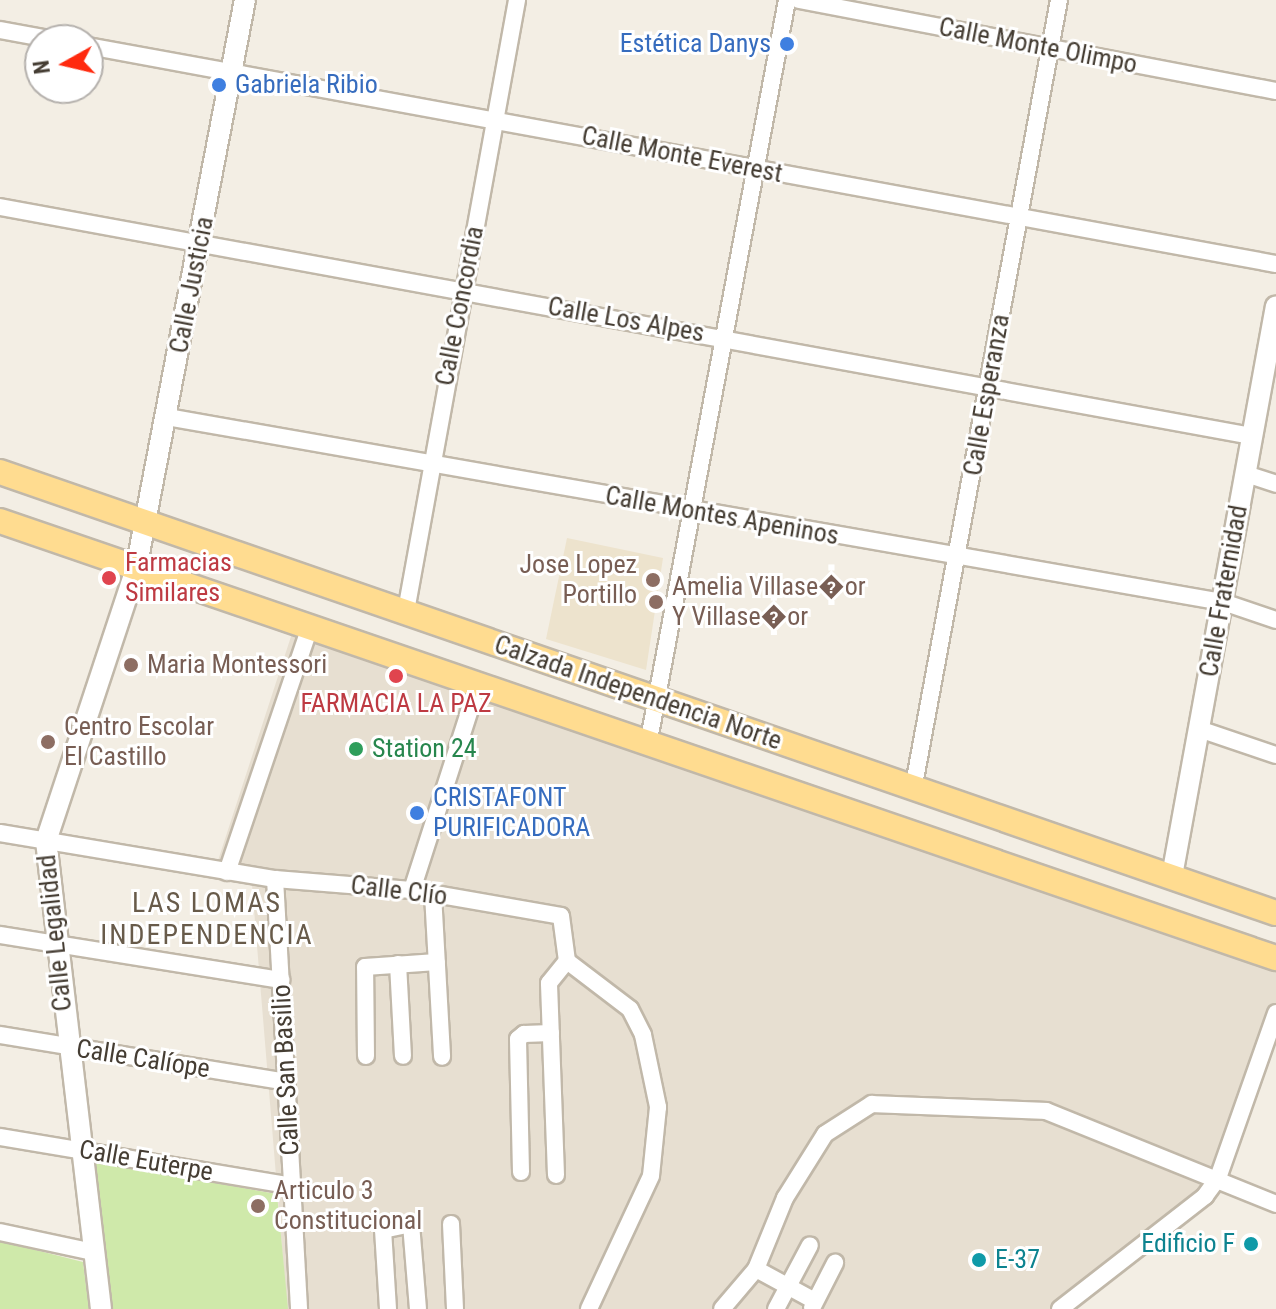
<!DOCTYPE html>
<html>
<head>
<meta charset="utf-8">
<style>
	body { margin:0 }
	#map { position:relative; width:1276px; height:1309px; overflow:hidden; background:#f3eee4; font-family:"Roboto Condensed",sans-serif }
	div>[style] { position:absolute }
	.residential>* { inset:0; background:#e7dfd1 }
	.education>* { inset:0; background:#ede3cd }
	.green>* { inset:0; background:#cfe9aa }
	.roads { filter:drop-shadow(2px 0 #c1b8a9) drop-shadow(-2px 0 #c1b8a9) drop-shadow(0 2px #c1b8a9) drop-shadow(0 -2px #c1b8a9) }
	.minor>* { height:16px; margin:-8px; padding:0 8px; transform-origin:8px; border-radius:8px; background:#fff }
	.tertiary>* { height:20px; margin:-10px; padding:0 10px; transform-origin:10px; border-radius:10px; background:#fff }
	.primary>* { height:24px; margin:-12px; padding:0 12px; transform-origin:12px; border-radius:12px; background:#ffdc90 }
	.dots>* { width:22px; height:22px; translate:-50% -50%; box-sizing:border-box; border:4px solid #fff; border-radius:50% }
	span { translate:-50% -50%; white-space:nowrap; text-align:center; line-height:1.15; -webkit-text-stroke:6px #fff; paint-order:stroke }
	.shop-label { font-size:26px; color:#366cbe }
	.right { translate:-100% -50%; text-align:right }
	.left { translate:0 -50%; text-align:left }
	.street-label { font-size:26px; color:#453d33 }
	.health-label { font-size:26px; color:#be3a42 }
	.education-label { font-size:26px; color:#785e54 }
	.leisure-label { font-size:26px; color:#27864d }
	.culture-label { font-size:26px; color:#0d838f }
	.neighbourhood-label { font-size:28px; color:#685b4a; letter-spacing:2px }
	.north { position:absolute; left:24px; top:24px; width:80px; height:80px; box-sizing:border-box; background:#fff; border:2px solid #b5b1ad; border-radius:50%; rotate:262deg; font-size:22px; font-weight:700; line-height:32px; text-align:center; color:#453d33 }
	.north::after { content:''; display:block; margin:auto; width:28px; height:36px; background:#ff2a0e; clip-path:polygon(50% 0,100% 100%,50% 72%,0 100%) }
</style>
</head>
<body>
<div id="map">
	<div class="residential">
		<i style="clip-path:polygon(298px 615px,1276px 947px,1276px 1009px,1205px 1196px,1069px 1309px,287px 1309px,252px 885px,212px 879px)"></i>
	</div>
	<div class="education">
		<i style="clip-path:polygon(567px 538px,663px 558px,646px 670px,546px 639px)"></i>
	</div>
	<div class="green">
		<i style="clip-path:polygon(92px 1161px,277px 1194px,288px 1309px,107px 1309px)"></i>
		<i style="clip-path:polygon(0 1241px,83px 1262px,89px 1309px,0 1309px)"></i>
	</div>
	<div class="roads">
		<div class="minor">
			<i style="left:799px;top:0;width:486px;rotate:10.8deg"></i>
			<i style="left:0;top:30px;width:55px;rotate:10.5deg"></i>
			<i style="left:88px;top:46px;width:1208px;rotate:10.4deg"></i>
			<i style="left:0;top:207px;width:1273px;rotate:10.37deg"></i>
			<i style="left:167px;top:417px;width:1072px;rotate:9.94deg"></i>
			<i style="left:1223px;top:602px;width:56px;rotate:18.8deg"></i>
			<i style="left:1246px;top:474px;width:32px;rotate:18deg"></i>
			<i style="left:406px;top:611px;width:621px;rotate:-79.7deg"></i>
			<i style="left:1199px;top:729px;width:81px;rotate:18.7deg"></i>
			<i style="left:648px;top:745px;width:758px;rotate:-79.43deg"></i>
			<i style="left:913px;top:790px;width:803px;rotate:-79.53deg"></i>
			<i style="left:0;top:833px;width:279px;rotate:9.5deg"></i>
			<i style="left:275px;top:879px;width:137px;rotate:4.6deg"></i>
			<i style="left:412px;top:890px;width:151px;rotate:9.9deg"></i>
			<i style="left:561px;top:916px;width:45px;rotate:82.4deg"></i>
			<i style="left:567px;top:961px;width:79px;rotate:37.3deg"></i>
			<i style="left:630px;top:1009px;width:29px;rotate:63deg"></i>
			<i style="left:643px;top:1035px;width:74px;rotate:78.2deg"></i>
			<i style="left:658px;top:1107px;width:69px;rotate:95.8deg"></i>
			<i style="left:651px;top:1176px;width:147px;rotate:115deg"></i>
			<i style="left:227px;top:872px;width:259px;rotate:-71.3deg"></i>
			<i style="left:275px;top:879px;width:431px;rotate:86.8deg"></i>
			<i style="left:412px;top:890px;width:215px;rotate:-72.2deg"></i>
			<i style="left:433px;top:894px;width:163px;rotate:86.8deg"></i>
			<i style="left:0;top:935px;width:285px;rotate:9.1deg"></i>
			<i style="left:398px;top:964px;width:92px;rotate:86.9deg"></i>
			<i style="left:0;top:1035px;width:290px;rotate:9.3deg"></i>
			<i style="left:366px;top:1056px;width:89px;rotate:-90.6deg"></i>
			<i style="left:365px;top:967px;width:72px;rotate:-4deg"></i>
			<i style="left:0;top:1137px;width:296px;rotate:9.5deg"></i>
			<i style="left:521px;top:1172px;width:133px;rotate:-91.3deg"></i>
			<i style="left:518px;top:1039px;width:8px;rotate:-40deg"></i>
			<i style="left:524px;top:1034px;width:27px;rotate:-2deg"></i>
			<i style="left:556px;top:1175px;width:192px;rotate:-92.1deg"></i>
			<i style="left:549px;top:983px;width:28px;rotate:-51deg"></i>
			<i style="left:451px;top:1224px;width:85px;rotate:87.3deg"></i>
			<i style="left:0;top:1232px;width:95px;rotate:12.1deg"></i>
			<i style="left:756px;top:1269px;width:67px;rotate:28.5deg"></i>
			<i style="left:812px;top:1308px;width:51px;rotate:-62.9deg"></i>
			<i style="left:388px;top:1309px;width:79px;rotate:-93.6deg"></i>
			<i style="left:383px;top:1230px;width:29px;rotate:-12deg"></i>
			<i style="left:411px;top:1224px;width:85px;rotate:85.3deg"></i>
			<i style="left:722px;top:1309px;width:52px;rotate:-49.6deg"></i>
			<i style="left:756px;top:1269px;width:77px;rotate:-67.8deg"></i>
			<i style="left:785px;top:1198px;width:75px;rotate:-58deg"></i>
			<i style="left:825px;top:1134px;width:56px;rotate:-32.6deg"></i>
			<i style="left:872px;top:1104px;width:174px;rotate:2.3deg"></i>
			<i style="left:1046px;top:1111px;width:248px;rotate:22deg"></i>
			<i style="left:776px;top:1309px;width:72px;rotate:-62deg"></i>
			<i style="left:1060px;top:1309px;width:184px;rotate:-37.9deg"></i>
			<i style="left:1205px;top:1196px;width:22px;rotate:-54deg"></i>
			<i style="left:1218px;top:1178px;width:175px;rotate:-70.6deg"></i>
		</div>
		<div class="tertiary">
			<i style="left:1172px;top:876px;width:579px;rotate:-79.66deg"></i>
			<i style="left:101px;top:1309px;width:471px;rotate:-96.7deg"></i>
			<i style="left:46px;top:841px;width:287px;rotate:-71.7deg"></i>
			<i style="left:136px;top:569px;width:579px;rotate:-79.16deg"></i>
		</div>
		<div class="primary">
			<i style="left:0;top:472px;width:1350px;rotate:19.07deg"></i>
			<i style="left:0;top:521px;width:1349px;rotate:18.91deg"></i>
		</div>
	</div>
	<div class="dots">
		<i style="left:787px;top:44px;background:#3f7fe0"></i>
		<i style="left:219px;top:85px;background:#3f7fe0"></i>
		<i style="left:109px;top:578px;background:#e0444e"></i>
		<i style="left:653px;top:580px;background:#8d6e63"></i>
		<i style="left:656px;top:602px;background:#8d6e63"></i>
		<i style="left:131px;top:665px;background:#8d6e63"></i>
		<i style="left:396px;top:676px;background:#e0444e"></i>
		<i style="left:48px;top:742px;background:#8d6e63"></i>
		<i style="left:356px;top:749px;background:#2e9e5b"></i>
		<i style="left:417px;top:813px;background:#3f7fe0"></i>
		<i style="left:258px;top:1206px;background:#8d6e63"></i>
		<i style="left:1251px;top:1244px;background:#0f9aa8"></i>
		<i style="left:979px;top:1260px;background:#0f9aa8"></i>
	</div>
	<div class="shop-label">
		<span class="right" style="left:771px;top:44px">Estética Danys</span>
		<span class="left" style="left:235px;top:85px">Gabriela Ribio</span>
		<span class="left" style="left:433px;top:813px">CRISTAFONT<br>PURIFICADORA</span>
	</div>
	<div class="street-label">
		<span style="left:1038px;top:46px;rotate:11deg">Calle Monte Olimpo</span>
		<span style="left:682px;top:155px;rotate:11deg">Calle Monte Everest</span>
		<span style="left:192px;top:285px;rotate:-79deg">Calle Justicia</span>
		<span style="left:460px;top:306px;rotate:-79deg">Calle Concordia</span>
		<span style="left:626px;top:320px;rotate:10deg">Calle Los Alpes</span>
		<span style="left:987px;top:395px;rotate:-80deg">Calle Esperanza</span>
		<span style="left:722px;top:516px;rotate:10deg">Calle Montes Apeninos</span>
		<span style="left:1224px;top:591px;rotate:-80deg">Calle Fraternidad</span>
		<span style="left:638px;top:693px;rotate:19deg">Calzada Independencia Norte</span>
		<span style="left:399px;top:891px;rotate:7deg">Calle Clío</span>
		<span style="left:55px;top:933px;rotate:-96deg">Calle Legalidad</span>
		<span style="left:143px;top:1059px;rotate:9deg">Calle Calíope</span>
		<span style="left:286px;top:1070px;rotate:-93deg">Calle San Basilio</span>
		<span style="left:146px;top:1161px;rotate:10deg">Calle Euterpe</span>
	</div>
	<div class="health-label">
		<span class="left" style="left:125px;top:578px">Farmacias<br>Similares</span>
		<span style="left:396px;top:704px">FARMACIA LA PAZ</span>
	</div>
	<div class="education-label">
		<span class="right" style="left:637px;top:580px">Jose Lopez<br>Portillo</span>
		<span class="left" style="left:672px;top:602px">Amelia Villase�or<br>Y Villase�or</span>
		<span class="left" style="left:147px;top:665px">Maria Montessori</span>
		<span class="left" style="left:64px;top:742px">Centro Escolar<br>El Castillo</span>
		<span class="left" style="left:274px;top:1206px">Articulo 3<br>Constitucional</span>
	</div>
	<div class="leisure-label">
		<span class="left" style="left:372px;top:749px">Station 24</span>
	</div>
	<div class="culture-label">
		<span class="right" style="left:1235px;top:1244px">Edificio F</span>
		<span class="left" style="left:995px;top:1260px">E-37</span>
	</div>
	<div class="neighbourhood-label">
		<span style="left:207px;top:919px">LAS LOMAS<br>INDEPENDENCIA</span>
	</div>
	<div class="north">N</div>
</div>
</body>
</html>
